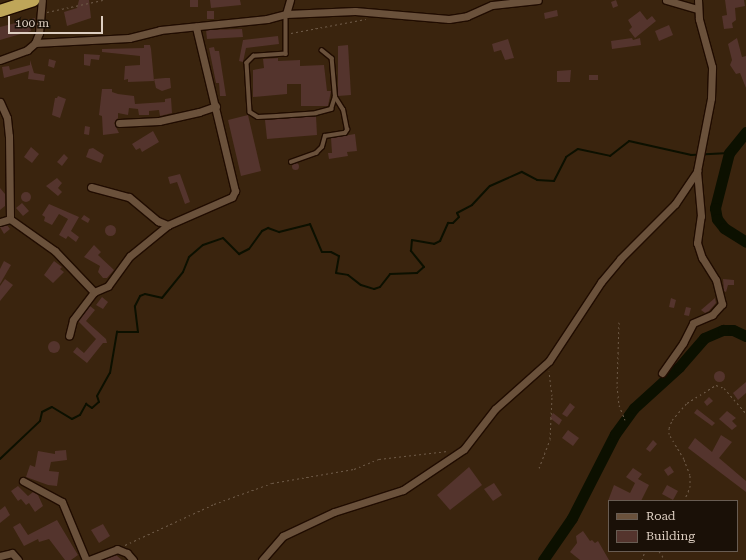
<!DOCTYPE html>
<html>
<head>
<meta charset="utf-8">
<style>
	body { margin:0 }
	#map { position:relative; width:746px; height:560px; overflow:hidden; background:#3a240e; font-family:"Roboto Serif",serif }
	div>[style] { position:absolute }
	.stream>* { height:2px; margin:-1px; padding:0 1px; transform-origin:1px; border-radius:1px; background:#0c1000 }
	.river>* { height:11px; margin:-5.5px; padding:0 5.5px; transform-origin:5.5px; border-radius:5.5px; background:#0c1000 }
	.building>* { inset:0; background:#54342d }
	.round { border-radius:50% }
	.path>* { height:1px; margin-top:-0.5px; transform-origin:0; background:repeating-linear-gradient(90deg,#6e5a47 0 2px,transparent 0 5px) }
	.roads { filter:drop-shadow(1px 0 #200c00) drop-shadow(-1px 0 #200c00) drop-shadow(0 1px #200c00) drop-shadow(0 -1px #200c00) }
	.lane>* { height:3.5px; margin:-1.75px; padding:0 1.75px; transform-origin:1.75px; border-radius:1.75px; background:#6a513b }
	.street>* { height:7px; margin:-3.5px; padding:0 3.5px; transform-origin:3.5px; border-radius:3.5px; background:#6a513b }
	.highway>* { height:12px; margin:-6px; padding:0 6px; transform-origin:6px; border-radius:6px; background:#bfa659 }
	span { translate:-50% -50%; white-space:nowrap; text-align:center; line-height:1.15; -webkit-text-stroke:3.5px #1a1007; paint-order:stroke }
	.legend { position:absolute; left:608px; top:500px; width:130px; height:52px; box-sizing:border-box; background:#1a1007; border:1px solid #685c52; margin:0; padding:5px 7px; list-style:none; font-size:12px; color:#decfc2 }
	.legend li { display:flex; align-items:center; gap:8px; height:20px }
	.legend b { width:20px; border:1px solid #685c52 }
	.scale { position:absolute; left:8px; top:16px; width:95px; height:18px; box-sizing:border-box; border:2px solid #decfc2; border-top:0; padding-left:5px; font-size:12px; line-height:14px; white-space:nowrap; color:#decfc2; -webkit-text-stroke:3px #1a1007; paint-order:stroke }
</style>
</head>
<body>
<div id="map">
	<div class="stream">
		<i style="left:0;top:459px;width:55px;rotate:-43.5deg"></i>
		<i style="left:40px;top:421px;width:9px;rotate:-77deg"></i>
		<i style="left:42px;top:412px;width:11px;rotate:-27deg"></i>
		<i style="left:52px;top:407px;width:23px;rotate:31deg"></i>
		<i style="left:72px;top:419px;width:9px;rotate:-27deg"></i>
		<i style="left:80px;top:415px;width:13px;rotate:-61deg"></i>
		<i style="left:86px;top:404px;width:7px;rotate:34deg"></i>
		<i style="left:92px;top:408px;width:9px;rotate:-41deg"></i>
		<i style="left:99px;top:402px;width:6px;rotate:-108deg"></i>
		<i style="left:97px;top:396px;width:26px;rotate:-61deg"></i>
		<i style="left:110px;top:373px;width:42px;rotate:-80.3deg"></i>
		<i style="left:117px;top:332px;width:21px"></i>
		<i style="left:138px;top:332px;width:26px;rotate:-97deg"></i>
		<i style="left:135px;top:306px;width:11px;rotate:-63deg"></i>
		<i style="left:140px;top:296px;width:5px;rotate:-22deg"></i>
		<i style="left:145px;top:294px;width:17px;rotate:13deg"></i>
		<i style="left:162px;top:298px;width:33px;rotate:-51deg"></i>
		<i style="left:183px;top:272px;width:16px;rotate:-68deg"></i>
		<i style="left:189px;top:257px;width:18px;rotate:-41deg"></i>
		<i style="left:203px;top:245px;width:21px;rotate:-19deg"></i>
		<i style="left:223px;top:238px;width:23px;rotate:45deg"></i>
		<i style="left:239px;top:254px;width:11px;rotate:-27deg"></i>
		<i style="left:249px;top:249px;width:22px;rotate:-54deg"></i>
		<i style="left:262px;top:231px;width:7px;rotate:-27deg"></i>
		<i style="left:268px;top:228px;width:12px;rotate:20deg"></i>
		<i style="left:279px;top:232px;width:32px;rotate:-14deg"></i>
		<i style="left:310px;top:224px;width:30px;rotate:67deg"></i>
		<i style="left:322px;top:252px;width:9px"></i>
		<i style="left:331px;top:252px;width:9px;rotate:27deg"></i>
		<i style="left:339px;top:256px;width:17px;rotate:100deg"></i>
		<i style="left:336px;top:273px;width:12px;rotate:9deg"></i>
		<i style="left:348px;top:275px;width:16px;rotate:38deg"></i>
		<i style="left:361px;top:285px;width:14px;rotate:17deg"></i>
		<i style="left:374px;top:289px;width:6px;rotate:-18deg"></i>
		<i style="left:380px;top:287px;width:16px;rotate:-52deg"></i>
		<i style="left:390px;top:274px;width:27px;rotate:-2deg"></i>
		<i style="left:417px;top:273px;width:9px;rotate:-41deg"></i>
		<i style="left:424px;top:267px;width:21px;rotate:-129deg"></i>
		<i style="left:411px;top:251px;width:11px;rotate:-85deg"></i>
		<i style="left:412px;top:240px;width:22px;rotate:10deg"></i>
		<i style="left:434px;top:244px;width:7px;rotate:-27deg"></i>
		<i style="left:440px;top:241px;width:20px;rotate:-66deg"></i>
		<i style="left:448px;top:223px;width:5px"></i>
		<i style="left:453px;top:223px;width:8px;rotate:-45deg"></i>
		<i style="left:459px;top:217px;width:4px;rotate:-117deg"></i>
		<i style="left:457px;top:213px;width:17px;rotate:-28deg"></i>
		<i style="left:472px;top:205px;width:26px;rotate:-47deg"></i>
		<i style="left:490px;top:186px;width:35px;rotate:-24deg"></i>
		<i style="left:522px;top:172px;width:17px;rotate:28deg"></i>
		<i style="left:537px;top:180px;width:17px;rotate:3deg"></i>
		<i style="left:554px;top:181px;width:27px;rotate:-63deg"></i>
		<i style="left:566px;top:157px;width:14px;rotate:-34deg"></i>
		<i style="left:578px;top:149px;width:33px;rotate:12deg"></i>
		<i style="left:610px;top:156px;width:24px;rotate:-38deg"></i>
		<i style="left:629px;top:141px;width:64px;rotate:12.7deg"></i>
		<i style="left:691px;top:155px;width:38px;rotate:-3deg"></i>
	</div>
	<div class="river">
		<i style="left:746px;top:132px;width:27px;rotate:129deg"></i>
		<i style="left:729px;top:153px;width:57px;rotate:104.3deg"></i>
		<i style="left:715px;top:208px;width:11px;rotate:80deg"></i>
		<i style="left:717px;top:219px;width:11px;rotate:52deg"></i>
		<i style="left:724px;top:228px;width:26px;rotate:32deg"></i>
		<i style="left:543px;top:560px;width:51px;rotate:-55.4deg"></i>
		<i style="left:572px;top:518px;width:94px;rotate:-62.9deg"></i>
		<i style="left:615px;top:434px;width:32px;rotate:-54deg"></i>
		<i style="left:634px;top:408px;width:61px;rotate:-42.3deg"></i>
		<i style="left:679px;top:367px;width:38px;rotate:-49deg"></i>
		<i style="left:704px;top:338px;width:21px;rotate:-23deg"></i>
		<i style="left:723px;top:330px;width:10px"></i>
		<i style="left:733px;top:330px;width:14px;rotate:25deg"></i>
	</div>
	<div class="building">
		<i style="clip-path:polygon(79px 0,89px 0,91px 18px,67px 26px,64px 12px,77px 8px)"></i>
		<i style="clip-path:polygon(190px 0,198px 0,198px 7px,190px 7px)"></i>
		<i style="clip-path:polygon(210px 0,240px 0,241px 5px,211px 8px)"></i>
		<i style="clip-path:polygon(616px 0,618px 6px,613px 8px,611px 2px)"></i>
		<i style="clip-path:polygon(725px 0,744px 0,745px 6px,735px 8px,736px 20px,732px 23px,733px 28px,724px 29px,722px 16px,727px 15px)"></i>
		<i style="clip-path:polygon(557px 10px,558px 16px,545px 19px,544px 13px)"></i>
		<i style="clip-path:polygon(207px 11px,214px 11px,214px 19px,207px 19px)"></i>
		<i style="clip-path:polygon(640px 11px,647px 20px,652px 16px,656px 21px,635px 38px,629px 30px,632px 27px,628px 20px)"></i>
		<i style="clip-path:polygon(35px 18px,35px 25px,30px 26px,31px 31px,0 40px,0 27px)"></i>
		<i style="clip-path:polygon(669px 25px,673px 35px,659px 41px,655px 31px)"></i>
		<i style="clip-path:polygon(242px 29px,243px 37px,207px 39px,206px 30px)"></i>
		<i style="clip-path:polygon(278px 36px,279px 44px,246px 48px,243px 62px,239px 61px,243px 40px)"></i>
		<i style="clip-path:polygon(632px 38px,633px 40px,640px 38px,641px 45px,612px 49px,611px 41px)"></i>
		<i style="clip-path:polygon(737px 38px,742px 57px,746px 56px,746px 88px,740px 73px,736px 74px,730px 65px,732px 60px,728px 44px)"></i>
		<i style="clip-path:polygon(508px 39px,514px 58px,505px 60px,501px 50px,494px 52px,492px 44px)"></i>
		<i style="clip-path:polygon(144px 45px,150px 45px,151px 49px,154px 81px,128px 82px,128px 79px,124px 80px,125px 66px,140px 65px,140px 56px,102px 52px,102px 49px,144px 48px)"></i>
		<i style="clip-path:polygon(348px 45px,351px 95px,338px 96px,338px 46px)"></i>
		<i style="clip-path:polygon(214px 47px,215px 51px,219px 51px,226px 96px,220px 96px,219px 83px,216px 83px,209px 48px)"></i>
		<i style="clip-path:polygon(84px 54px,100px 55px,99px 60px,91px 59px,90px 66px,84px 65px)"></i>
		<i style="clip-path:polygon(278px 58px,278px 61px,300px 60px,300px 66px,324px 65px,327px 91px,331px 91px,328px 106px,301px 106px,301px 84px,287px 84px,287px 94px,253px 97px,253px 70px,264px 68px,263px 59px)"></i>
		<i style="clip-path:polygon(49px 59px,56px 61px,54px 68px,48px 66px)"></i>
		<i style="clip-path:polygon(30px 60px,34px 73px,45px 75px,44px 81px,28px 79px,29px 71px,4px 78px,2px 67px,9px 66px,10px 70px,30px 65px)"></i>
		<i style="clip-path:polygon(571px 70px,570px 82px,557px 82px,557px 71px)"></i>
		<i style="clip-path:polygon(589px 75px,598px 75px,598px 80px,589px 80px)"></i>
		<i style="clip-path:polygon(165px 78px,170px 78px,171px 88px,162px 91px,156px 88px,154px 79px)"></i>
		<i style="clip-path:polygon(102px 89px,112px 89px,112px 92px,118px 94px,134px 96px,135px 104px,165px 102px,165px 99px,171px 98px,172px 113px,160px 116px,159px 110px,149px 111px,149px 115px,139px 115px,138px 109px,129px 108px,128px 115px,118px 113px,118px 118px,114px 123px,119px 133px,103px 135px,102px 116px,99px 115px)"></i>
		<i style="clip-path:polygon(58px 96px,66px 99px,60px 118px,52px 115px,55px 98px,57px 98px)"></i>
		<i style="clip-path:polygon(248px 115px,261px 171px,241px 176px,228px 120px)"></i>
		<i style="clip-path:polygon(316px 116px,317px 135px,267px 139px,265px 120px)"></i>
		<i style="clip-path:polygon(85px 126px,90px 127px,89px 135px,84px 134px)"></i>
		<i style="clip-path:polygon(153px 131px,159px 142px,142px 152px,140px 148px,136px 150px,132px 144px)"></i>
		<i style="clip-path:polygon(355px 134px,357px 151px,347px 152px,348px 156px,329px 159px,328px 153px,332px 153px,331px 138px)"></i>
		<i style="clip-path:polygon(31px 147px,39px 154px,32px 163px,24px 157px)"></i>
		<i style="clip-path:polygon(93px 148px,104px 155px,101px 163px,86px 157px,89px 149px)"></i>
		<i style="clip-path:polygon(64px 154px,68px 158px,62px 166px,57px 162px)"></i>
		<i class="round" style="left:291.5px;top:162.5px;width:7px;height:7px"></i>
		<i style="clip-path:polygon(180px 174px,190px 202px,185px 204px,177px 182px,170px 184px,168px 177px)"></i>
		<i style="clip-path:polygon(57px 178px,62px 183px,58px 188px,62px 192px,58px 196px,46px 186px)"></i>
		<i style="clip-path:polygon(0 188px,5px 194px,5px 206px,0 210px)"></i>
		<i class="round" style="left:21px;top:192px;width:10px;height:10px"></i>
		<i style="clip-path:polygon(22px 203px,29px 211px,23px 216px,16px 208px)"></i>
		<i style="clip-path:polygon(49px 204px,79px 217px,71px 231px,79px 237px,76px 242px,68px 236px,66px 239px,59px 235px,68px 219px,59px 214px,52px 225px,44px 221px,45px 217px,42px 215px)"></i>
		<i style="clip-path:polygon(84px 215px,90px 219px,88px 223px,81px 219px)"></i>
		<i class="round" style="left:104.5px;top:224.5px;width:11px;height:11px"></i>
		<i style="clip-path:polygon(7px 225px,10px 229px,4px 234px,0 227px)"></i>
		<i style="clip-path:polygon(94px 245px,101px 252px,98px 255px,114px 270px,107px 278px,103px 278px,98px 272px,100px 266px,84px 257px)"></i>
		<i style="clip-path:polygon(4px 261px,11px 265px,0 284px,0 269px)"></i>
		<i style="clip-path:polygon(54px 261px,62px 267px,60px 269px,64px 272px,53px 283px,44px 275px)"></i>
		<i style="clip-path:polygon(5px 279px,13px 285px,0 301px,0 286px)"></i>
		<i style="clip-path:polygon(723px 279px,734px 280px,734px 285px,728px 285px,726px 292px,724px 291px)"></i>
		<i style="clip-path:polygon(102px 297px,108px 302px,103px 309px,96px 305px)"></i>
		<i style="clip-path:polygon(671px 298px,676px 300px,674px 308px,669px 307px)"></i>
		<i style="clip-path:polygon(715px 298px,716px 303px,709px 311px,705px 313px,701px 310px)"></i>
		<i style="clip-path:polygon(90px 306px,95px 310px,86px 321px,106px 339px,107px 343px,103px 343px,87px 363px,73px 352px,77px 347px,84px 353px,96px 339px,78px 321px)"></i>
		<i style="clip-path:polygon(686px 307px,691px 308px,689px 316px,684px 315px)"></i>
		<i class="round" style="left:48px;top:341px;width:12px;height:12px"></i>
		<i class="round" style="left:713.5px;top:370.5px;width:11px;height:11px"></i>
		<i style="clip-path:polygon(746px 382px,746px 393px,738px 400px,733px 393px)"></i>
		<i style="clip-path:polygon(709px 397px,713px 401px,707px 406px,704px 402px)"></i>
		<i style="clip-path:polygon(570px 403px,575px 407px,567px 417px,562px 414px)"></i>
		<i style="clip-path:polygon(697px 409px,715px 423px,712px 426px,694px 413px)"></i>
		<i style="clip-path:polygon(727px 411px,736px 418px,732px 421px,737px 426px,732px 430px,719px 419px)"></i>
		<i style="clip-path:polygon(553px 413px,562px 420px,559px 425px,550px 418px)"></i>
		<i style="clip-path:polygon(568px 430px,579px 438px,573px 446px,562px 438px)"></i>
		<i style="clip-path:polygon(721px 435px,732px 442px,719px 458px,746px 481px,746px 492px,688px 448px,695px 438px,712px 452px)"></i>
		<i style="clip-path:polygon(653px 440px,657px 444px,650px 452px,646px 449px)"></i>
		<i style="clip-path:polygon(66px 450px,67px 460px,51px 462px,49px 471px,59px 472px,57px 486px,48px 485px,26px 477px,30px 465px,35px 467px,38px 451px,55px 454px,55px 451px)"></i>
		<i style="clip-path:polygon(670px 466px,674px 472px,668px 476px,664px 470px)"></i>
		<i style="clip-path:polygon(469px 467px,482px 485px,450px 510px,437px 495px)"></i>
		<i style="clip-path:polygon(633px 468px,642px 474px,638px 479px,649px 485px,641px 501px,608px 501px,614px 485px,630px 493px,635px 483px,626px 477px)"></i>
		<i style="clip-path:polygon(494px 483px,502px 495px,493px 501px,484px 489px)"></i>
		<i style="clip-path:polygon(667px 485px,678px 491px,673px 500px,662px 494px)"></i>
		<i style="clip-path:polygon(18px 486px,28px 496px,33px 492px,38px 495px,43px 506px,35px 512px,29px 503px,26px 505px,21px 499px,18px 501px,11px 491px)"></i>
		<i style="clip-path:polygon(5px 506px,10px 515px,0 523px,0 510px)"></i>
		<i style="clip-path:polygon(57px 520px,78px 555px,71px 560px,65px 560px,49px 539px,39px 542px,38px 539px,24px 546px,13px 527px,20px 523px,28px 535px)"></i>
		<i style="clip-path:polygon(103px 524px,110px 536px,99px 543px,91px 530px)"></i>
		<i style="clip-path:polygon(583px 531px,590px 541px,592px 540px,595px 543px,598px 541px,609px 560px,580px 560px,570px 552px,577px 543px,576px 536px)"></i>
		<i style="clip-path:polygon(116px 555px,122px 560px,103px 560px)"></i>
	</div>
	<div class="path">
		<i style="left:47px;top:12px;width:57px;rotate:-12.1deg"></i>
		<i style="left:291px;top:33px;width:76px;rotate:-10.6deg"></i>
		<i style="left:619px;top:322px;width:64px;rotate:91.8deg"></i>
		<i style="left:617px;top:386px;width:19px;rotate:84deg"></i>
		<i style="left:619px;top:405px;width:16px;rotate:68deg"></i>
		<i style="left:539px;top:468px;width:31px;rotate:-69deg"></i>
		<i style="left:550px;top:439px;width:43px;rotate:-87.3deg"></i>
		<i style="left:552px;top:396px;width:25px;rotate:-97deg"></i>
		<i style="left:684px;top:501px;width:15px;rotate:-67deg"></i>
		<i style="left:690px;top:487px;width:12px;rotate:-90deg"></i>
		<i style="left:690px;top:475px;width:17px;rotate:-111deg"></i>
		<i style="left:684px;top:459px;width:29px;rotate:-121deg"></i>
		<i style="left:669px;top:434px;width:6px;rotate:-90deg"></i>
		<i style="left:669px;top:428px;width:9px;rotate:-69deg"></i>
		<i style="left:672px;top:420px;width:23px;rotate:-49deg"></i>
		<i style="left:687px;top:403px;width:34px;rotate:-32deg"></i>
		<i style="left:716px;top:385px;width:9px;rotate:21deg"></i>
		<i style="left:724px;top:388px;width:33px;rotate:49deg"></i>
		<i style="left:125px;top:545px;width:98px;rotate:-24.7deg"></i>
		<i style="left:214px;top:504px;width:62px;rotate:-19.9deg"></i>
		<i style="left:272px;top:483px;width:83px;rotate:-9.7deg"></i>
		<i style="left:354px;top:469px;width:27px;rotate:-22deg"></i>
		<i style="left:379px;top:459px;width:69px;rotate:-6.6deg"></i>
		<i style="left:659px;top:551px;width:11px;rotate:56deg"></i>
		<i style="left:642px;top:560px;width:9px;rotate:-72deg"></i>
	</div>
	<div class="roads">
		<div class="lane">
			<i style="left:286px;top:14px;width:40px;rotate:90deg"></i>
			<i style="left:286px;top:54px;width:32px;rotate:176deg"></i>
			<i style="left:254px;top:56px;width:10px;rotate:135deg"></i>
			<i style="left:247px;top:63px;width:49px;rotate:86.5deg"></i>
			<i style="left:250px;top:112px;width:9px;rotate:32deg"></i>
			<i style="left:258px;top:117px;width:19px;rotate:-3deg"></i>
			<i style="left:277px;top:116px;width:39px;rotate:-4deg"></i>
			<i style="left:316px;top:113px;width:16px;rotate:-15deg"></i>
			<i style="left:331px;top:109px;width:13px;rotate:-72deg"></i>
			<i style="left:335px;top:97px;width:38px;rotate:-95deg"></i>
			<i style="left:332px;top:59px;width:13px;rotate:-141deg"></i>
			<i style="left:291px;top:162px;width:27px;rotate:-20deg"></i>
			<i style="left:316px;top:153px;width:8px;rotate:-45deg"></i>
			<i style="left:322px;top:147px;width:11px;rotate:-75deg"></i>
			<i style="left:325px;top:136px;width:20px;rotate:-9deg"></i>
			<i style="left:345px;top:133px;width:4px;rotate:-56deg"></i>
			<i style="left:347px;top:130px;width:20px;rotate:-101deg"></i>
			<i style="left:343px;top:110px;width:15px;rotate:-122deg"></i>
		</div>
		<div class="street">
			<i style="left:666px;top:0;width:33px;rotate:16deg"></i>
			<i style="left:286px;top:14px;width:69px;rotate:-2.5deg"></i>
			<i style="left:355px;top:11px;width:94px;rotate:4.9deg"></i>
			<i style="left:449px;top:19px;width:18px;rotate:-9deg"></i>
			<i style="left:467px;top:16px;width:27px;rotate:-24deg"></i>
			<i style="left:492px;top:5px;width:46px;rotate:-6.2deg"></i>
			<i style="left:35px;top:43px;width:94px;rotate:-3deg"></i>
			<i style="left:129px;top:38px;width:32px;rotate:-14deg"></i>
			<i style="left:160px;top:30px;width:108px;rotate:-5.9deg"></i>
			<i style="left:267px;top:19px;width:20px;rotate:-15deg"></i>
			<i style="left:286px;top:14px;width:15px;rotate:-74deg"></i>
			<i style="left:0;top:60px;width:29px;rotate:-20deg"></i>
			<i style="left:27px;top:50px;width:11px;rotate:-41deg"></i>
			<i style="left:35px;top:43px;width:11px;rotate:-68deg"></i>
			<i style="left:39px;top:33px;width:33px;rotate:-85deg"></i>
			<i style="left:0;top:102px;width:17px;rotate:66deg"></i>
			<i style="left:7px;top:118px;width:18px;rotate:84deg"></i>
			<i style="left:9px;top:136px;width:83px;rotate:89.3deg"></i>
			<i style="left:10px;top:219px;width:55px;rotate:35.4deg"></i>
			<i style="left:55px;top:251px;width:57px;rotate:46.4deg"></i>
			<i style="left:94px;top:292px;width:35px;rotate:127deg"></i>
			<i style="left:73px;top:320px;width:16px;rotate:104deg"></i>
			<i style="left:119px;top:123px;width:40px;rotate:-2.9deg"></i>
			<i style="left:159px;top:121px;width:41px;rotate:-12.7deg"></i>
			<i style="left:199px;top:112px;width:18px;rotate:-19deg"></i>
			<i style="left:91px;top:187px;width:39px;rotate:15deg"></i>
			<i style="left:129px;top:197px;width:38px;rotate:40deg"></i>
			<i style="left:158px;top:221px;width:11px;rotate:22deg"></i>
			<i style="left:168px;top:225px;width:70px;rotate:-23.6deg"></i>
			<i style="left:232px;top:197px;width:7px;rotate:-63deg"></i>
			<i style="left:235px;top:191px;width:169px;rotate:-103.4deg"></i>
			<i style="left:0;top:222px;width:10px;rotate:-17deg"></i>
			<i style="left:94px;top:292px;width:15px;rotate:-23deg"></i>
			<i style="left:108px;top:286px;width:37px;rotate:-54deg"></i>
			<i style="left:130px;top:256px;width:49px;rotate:-39.2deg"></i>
			<i style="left:662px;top:373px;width:37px;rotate:-55deg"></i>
			<i style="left:683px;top:343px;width:22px;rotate:-63deg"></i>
			<i style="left:693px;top:323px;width:21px;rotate:-23deg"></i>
			<i style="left:712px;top:315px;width:15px;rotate:-48deg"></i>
			<i style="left:722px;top:304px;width:25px;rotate:-104deg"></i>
			<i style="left:716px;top:280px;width:26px;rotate:-122deg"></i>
			<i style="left:702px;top:258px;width:16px;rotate:-108deg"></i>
			<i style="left:697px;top:243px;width:27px;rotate:-82deg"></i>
			<i style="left:701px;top:216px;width:45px;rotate:-95.1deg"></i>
			<i style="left:23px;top:481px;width:44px;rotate:28.3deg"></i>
			<i style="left:62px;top:502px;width:63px;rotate:67.5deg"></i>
			<i style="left:0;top:556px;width:12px;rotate:-14deg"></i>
			<i style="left:12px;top:553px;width:9px;rotate:49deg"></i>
			<i style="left:89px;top:560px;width:30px;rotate:-21deg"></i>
			<i style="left:117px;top:549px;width:11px;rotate:22deg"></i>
			<i style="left:127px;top:553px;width:9px;rotate:49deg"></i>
			<i style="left:262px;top:560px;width:32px;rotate:-49deg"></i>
			<i style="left:283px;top:536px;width:56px;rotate:-25.2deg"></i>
			<i style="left:334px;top:512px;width:72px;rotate:-17.7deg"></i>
			<i style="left:403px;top:490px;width:73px;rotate:-33.9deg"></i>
			<i style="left:464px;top:449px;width:51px;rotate:-52.2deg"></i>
			<i style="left:495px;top:409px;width:72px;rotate:-41.6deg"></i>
			<i style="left:549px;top:361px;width:95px;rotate:-56.6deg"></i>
			<i style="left:601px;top:282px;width:30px;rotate:-50deg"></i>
			<i style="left:620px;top:259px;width:78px;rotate:-45deg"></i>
			<i style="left:675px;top:204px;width:40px;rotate:-56deg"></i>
			<i style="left:697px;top:171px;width:74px;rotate:-79.1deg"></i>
			<i style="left:711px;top:98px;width:31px;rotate:-88deg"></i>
			<i style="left:712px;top:67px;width:50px;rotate:-105.2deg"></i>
			<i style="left:699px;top:19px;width:19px;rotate:-93deg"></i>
		</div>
		<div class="highway">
			<i style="left:0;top:11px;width:35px;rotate:-18deg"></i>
		</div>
	</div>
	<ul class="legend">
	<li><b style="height:5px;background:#6a513b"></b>Road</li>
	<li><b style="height:11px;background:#54342d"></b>Building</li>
	</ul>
	<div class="scale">100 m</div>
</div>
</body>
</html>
